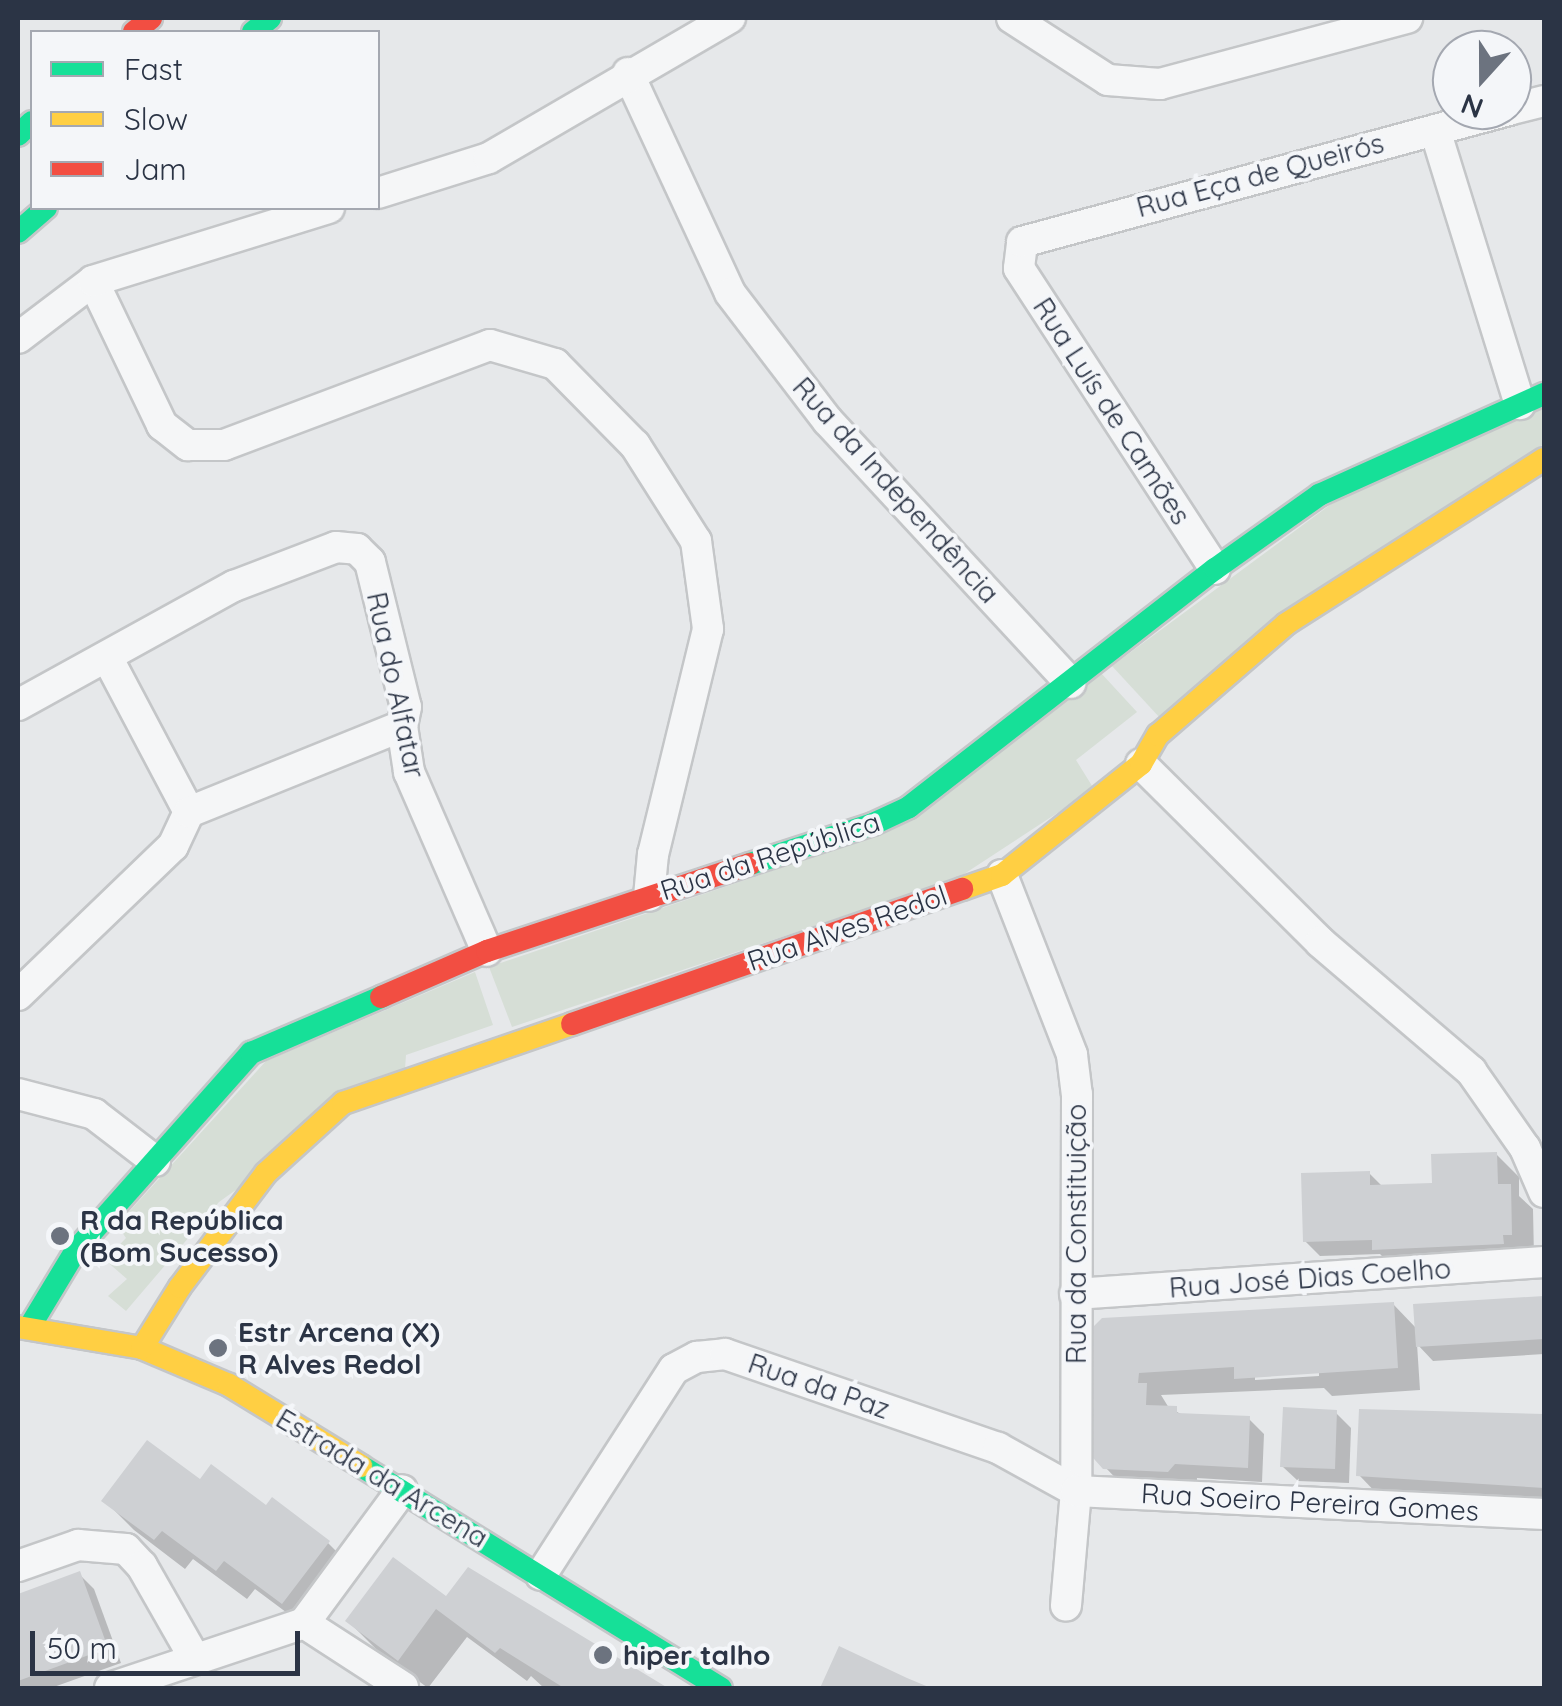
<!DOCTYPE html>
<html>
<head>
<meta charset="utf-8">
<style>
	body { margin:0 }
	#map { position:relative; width:1562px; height:1706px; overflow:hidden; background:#e6e8ea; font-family:Quicksand,sans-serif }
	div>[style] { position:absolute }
	.green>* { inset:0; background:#d6ded6 }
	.shadow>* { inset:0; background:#0003 }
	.building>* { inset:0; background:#ced0d3 }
	.roads { filter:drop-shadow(2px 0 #c4c6c8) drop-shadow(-2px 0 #c4c6c8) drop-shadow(0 2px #c4c6c8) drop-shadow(0 -2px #c4c6c8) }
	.street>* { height:30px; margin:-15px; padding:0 15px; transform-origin:15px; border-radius:15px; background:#f5f6f7 }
	.fast>* { height:22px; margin:-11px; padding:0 11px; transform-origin:11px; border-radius:11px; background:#16e098 }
	.slow>* { height:22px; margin:-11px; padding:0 11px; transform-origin:11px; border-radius:11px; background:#ffcf43 }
	.jam>* { height:22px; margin:-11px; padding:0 11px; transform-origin:11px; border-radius:11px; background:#f24e42 }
	.dots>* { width:28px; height:28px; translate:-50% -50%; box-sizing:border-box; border:5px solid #f4f6f9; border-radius:50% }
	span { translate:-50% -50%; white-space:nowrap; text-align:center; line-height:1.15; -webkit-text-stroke:8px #f4f6f9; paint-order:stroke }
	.street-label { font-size:28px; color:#2b3445 }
	.poi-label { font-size:28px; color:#2b3445; font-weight:700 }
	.left { translate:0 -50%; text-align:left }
	.frame { position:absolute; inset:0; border:20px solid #2b3445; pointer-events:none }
	.legend { position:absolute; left:30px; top:30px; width:350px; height:180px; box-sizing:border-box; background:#f4f6f9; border:2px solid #a4a8b1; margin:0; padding:12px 18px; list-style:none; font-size:30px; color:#2b3445 }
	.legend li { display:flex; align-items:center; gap:20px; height:50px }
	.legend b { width:50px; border:2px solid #a4a8b1 }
	.north { position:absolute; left:1432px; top:30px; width:100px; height:100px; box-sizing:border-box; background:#f4f6f9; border:2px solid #a4a8b1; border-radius:50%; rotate:201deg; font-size:28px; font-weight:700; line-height:40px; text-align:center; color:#2b3445 }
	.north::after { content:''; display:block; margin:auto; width:35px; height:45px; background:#6c737f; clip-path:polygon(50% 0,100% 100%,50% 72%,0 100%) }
	.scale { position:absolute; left:30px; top:1631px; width:270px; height:45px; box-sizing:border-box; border:5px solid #2b3445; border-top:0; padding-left:12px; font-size:30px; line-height:35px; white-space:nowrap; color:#2b3445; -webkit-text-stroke:8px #f4f6f9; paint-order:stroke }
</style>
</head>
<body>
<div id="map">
	<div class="green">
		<i style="clip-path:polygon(1544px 405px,1544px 444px,1160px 718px,1112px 666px,1338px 499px)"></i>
		<i style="clip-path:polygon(1101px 673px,1137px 712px,1076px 760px,1094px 789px,958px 878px,512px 1027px,489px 967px,886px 832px)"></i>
		<i style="clip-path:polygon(475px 972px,493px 1025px,406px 1055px,405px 1069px,219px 1202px,126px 1311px,108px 1296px,127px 1279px,105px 1260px,126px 1238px,117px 1225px,266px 1061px)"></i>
	</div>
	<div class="shadow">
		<i style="clip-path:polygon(1496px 1154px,1519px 1177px,1519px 1196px,1533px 1209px,1534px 1257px,1390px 1264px,1380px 1254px,1320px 1256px,1305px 1241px,1369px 1173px,1383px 1187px,1431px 1186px)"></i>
		<i style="clip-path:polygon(evenodd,1544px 1298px,1544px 1354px,1433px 1361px,1417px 1344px,1420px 1390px,1332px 1396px,1324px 1388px,1161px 1395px,1169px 1408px,1183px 1415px,1249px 1419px,1264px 1434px,1262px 1482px,1197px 1478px,1196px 1491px,1128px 1491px,1105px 1467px,1089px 1334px,1393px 1304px,1417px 1329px,1416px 1306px,1544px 1298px,1319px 1371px,1319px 1376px,1255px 1380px,1255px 1375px,1319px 1371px)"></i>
		<i style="clip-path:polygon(1336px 1413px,1351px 1428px,1349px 1483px,1298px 1481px,1282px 1466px)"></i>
		<i style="clip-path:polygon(1495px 1418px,1544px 1418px,1544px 1501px,1381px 1498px,1359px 1475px)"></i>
		<i style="clip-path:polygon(200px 1483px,266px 1509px,328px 1543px,358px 1573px,314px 1633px,255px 1589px,247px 1599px,193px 1559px,185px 1569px,134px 1530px,104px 1500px)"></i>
		<i style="clip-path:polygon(79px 1574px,94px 1589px,121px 1663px,51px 1688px,18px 1688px,18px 1596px)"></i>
		<i style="clip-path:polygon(447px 1599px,532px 1607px,663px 1688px,544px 1688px,531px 1676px,527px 1681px,467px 1637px,428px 1688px,378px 1651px,348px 1621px)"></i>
		<i style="clip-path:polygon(840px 1650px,925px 1688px,823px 1688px)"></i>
	</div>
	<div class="building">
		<i style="clip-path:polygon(1497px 1152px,1498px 1184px,1511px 1184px,1512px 1235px,1503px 1235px,1504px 1244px,1372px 1250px,1372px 1240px,1303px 1242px,1301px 1173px,1370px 1171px,1370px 1185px,1432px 1183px,1431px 1154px)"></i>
		<i style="clip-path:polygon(1544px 1296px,1544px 1339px,1416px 1347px,1413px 1304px)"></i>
		<i style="clip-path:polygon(1394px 1302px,1398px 1368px,1234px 1379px,1234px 1367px,1139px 1373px,1138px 1383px,1147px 1383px,1146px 1405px,1177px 1406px,1177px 1413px,1250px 1416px,1248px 1468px,1175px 1464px,1168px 1472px,1103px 1469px,1078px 1441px,1087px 1333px,1102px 1318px)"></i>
		<i style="clip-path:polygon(1283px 1407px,1337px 1410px,1335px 1469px,1280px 1467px)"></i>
		<i style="clip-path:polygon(1359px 1409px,1544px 1414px,1544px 1488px,1356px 1476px)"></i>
		<i style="clip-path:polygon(147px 1440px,200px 1479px,211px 1464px,266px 1505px,272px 1497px,330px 1541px,282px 1604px,224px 1561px,216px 1571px,162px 1531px,154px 1540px,101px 1501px)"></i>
		<i style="clip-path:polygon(393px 1557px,446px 1596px,468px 1567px,668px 1688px,564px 1688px,500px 1648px,495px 1653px,436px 1609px,398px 1661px,345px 1621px)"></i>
		<i style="clip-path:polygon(80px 1571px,108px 1648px,18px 1681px,18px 1594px)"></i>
		<i style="clip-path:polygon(839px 1646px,907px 1678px,931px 1688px,820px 1688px)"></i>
	</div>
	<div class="roads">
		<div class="street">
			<i style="left:1012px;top:18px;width:114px;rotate:32.9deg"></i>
			<i style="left:1108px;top:80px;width:52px;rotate:4.4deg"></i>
			<i style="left:1160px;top:84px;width:256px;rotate:-15deg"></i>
			<i style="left:628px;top:73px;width:242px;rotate:65.1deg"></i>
			<i style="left:730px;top:293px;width:161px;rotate:52.6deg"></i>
			<i style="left:828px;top:421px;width:357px;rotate:47.2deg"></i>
			<i style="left:1512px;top:109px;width:33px;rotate:-14deg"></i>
			<i style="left:1435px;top:130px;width:287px;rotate:72.8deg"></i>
			<i style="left:378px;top:193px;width:116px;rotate:-17.5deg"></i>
			<i style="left:489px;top:158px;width:279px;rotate:-30.2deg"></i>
			<i style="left:93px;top:281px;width:160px;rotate:64.4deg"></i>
			<i style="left:162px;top:425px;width:33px;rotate:38deg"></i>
			<i style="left:188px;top:445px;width:36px"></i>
			<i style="left:224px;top:445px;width:284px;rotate:-20.6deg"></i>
			<i style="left:490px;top:345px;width:68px;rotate:16.3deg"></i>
			<i style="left:555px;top:364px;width:114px;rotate:45.4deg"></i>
			<i style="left:635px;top:445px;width:114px;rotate:57.6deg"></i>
			<i style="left:696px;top:541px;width:89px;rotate:82.2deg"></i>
			<i style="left:708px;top:629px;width:232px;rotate:103.7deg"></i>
			<i style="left:653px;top:854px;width:42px;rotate:95.4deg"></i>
			<i style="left:18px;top:338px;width:94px;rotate:-37.2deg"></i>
			<i style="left:93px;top:281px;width:247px;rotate:-17.2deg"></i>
			<i style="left:1215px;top:569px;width:359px;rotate:-123.1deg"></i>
			<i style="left:1019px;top:268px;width:26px;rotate:-83deg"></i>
			<i style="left:1022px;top:242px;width:505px;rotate:-15.17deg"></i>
			<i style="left:107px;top:657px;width:175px;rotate:62.1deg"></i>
			<i style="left:18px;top:705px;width:247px;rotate:-28.9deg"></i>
			<i style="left:234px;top:586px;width:109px;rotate:-20.9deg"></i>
			<i style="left:336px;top:547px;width:21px;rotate:5deg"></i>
			<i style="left:357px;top:549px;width:18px;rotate:45deg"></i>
			<i style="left:370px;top:562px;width:149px;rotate:76.1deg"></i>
			<i style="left:406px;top:707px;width:19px;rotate:102deg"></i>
			<i style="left:402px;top:726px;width:47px;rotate:81.3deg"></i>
			<i style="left:409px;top:772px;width:195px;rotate:66.5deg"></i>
			<i style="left:1141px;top:764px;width:252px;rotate:44.8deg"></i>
			<i style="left:1320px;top:942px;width:199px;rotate:40.5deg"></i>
			<i style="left:1471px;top:1071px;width:94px;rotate:55deg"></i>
			<i style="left:1525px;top:1148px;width:48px;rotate:66.6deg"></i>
			<i style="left:1002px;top:875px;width:193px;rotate:68.7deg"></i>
			<i style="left:1072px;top:1055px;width:39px;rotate:83deg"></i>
			<i style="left:1077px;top:1094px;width:397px;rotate:90.1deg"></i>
			<i style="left:1076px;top:1491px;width:115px;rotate:95deg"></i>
			<i style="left:18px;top:995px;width:215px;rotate:-43.9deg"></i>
			<i style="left:173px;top:846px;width:38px;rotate:-65deg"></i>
			<i style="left:189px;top:812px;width:230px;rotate:-22deg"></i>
			<i style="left:18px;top:1094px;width:79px;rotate:14.7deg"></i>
			<i style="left:94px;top:1114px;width:77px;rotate:37.6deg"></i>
			<i style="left:1075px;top:1294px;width:470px;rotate:-3.9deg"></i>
			<i style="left:18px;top:1566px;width:64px;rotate:-19.3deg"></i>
			<i style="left:78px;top:1545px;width:48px;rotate:4.8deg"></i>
			<i style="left:126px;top:1549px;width:23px;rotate:47deg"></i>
			<i style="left:142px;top:1566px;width:105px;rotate:60.3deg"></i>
			<i style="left:541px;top:1575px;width:245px;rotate:-57.2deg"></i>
			<i style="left:674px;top:1369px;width:26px;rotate:-28deg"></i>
			<i style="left:697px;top:1357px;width:28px;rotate:-6deg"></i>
			<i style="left:725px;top:1354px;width:289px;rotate:19deg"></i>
			<i style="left:998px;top:1448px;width:89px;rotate:28.9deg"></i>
			<i style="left:1076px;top:1491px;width:469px;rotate:2.8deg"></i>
			<i style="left:304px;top:1623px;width:118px;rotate:32.9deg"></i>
			<i style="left:110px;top:1688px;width:205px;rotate:-18.5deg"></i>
			<i style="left:304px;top:1623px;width:165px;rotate:-53.6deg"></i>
		</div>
		<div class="fast">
			<i style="left:253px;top:32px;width:22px;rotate:-39deg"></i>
			<i style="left:18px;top:135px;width:19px;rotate:-43deg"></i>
			<i style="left:18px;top:232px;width:37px;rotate:-41deg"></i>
			<i style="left:750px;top:864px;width:129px;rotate:-18deg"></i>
			<i style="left:873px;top:824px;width:40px;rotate:-25deg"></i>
			<i style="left:909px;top:807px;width:388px;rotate:-37.9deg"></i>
			<i style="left:1215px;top:569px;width:128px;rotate:-35.4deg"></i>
			<i style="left:1319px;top:495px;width:247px;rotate:-24.2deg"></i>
			<i style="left:29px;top:1328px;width:91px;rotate:-58.9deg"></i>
			<i style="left:76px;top:1250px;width:264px;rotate:-48.4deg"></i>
			<i style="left:251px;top:1053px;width:142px;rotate:-23.3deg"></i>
			<i style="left:361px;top:1466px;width:423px;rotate:31.7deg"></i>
		</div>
		<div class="slow">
			<i style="left:962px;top:889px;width:42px;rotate:-19.3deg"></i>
			<i style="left:1002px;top:875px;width:178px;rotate:-38.6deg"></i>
			<i style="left:1141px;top:764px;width:34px;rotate:-60deg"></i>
			<i style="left:1158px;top:735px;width:169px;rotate:-40.9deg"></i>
			<i style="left:1286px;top:624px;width:306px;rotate:-32.6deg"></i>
			<i style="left:18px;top:1327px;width:126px;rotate:9.6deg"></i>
			<i style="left:142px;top:1348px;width:95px;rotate:23deg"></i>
			<i style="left:229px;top:1385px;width:155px;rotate:31.5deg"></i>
			<i style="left:142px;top:1348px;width:72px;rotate:-58.1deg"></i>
			<i style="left:180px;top:1287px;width:143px;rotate:-53deg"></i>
			<i style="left:266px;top:1173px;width:104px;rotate:-42.3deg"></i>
			<i style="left:343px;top:1103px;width:242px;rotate:-19deg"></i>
		</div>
		<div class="jam">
			<i style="left:134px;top:32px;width:22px;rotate:-39deg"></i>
			<i style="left:381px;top:997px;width:116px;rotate:-23.5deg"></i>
			<i style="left:487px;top:951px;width:277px;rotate:-18.3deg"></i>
			<i style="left:572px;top:1024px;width:413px;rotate:-19.1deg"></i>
		</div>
	</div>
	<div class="dots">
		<i style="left:60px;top:1236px;background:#6c737f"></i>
		<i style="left:218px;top:1348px;background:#6c737f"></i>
		<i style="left:603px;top:1655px;background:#6c737f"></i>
	</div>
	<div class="street-label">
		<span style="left:1260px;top:175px;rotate:-15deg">Rua Eça de Queirós</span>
		<span style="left:1112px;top:411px;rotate:57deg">Rua Luís de Camões</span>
		<span style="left:896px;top:490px;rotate:48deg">Rua da Independência</span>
		<span style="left:396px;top:685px;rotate:78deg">Rua do Alfatar</span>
		<span style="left:770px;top:856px;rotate:-18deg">Rua da República</span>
		<span style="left:847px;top:928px;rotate:-19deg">Rua Alves Redol</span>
		<span style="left:1076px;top:1234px;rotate:-90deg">Rua da Constituição</span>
		<span style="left:1310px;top:1278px;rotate:-4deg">Rua José Dias Coelho</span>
		<span style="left:819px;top:1386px;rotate:19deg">Rua da Paz</span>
		<span style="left:382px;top:1478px;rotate:31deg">Estrada da Arcena</span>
		<span style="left:1310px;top:1502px;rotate:3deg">Rua Soeiro Pereira Gomes</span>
	</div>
	<div class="poi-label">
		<span class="left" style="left:80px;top:1236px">R da República<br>(Bom Sucesso)</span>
		<span class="left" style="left:238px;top:1348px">Estr Arcena (X)<br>R Alves Redol</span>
		<span class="left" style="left:623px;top:1655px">hiper talho</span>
	</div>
	<div class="frame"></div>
	<ul class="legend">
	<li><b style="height:12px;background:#16e098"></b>Fast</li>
	<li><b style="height:12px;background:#ffcf43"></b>Slow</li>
	<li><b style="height:12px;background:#f24e42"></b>Jam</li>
	</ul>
	<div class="north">N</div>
	<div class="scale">50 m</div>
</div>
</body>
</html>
